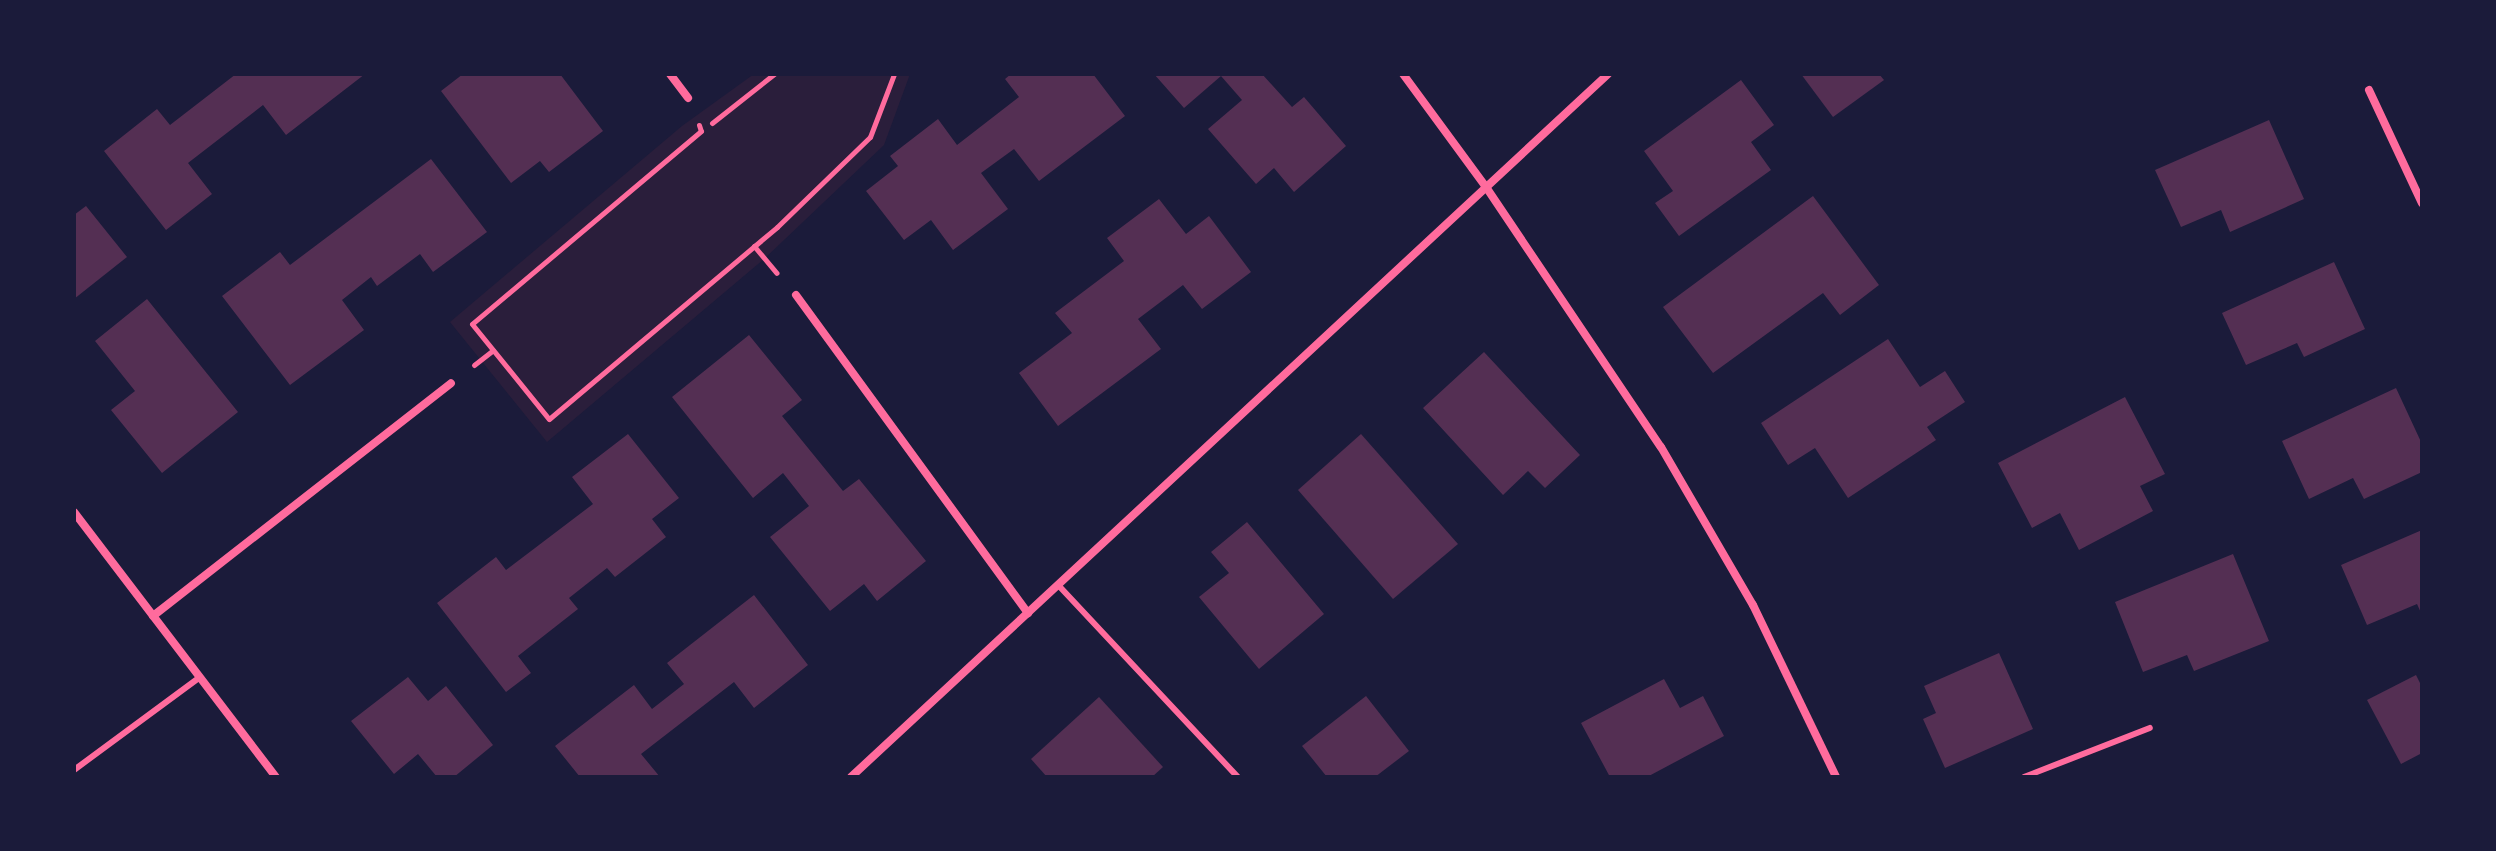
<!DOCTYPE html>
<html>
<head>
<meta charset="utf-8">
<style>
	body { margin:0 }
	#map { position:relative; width:2496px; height:851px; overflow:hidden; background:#1b1b3a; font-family:Commissioner,sans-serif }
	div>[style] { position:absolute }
	.green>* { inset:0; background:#2a1e3b }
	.building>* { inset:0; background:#542f53 }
	.path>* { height:5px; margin:-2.5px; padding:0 2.5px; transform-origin:2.5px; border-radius:2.5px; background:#ff6b9d }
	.service>* { height:6px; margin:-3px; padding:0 3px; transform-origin:3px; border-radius:3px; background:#ff6b9d }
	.minor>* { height:8px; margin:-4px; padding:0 4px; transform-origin:4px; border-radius:4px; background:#ff6b9d }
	span { translate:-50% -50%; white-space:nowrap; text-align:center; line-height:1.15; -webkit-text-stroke:7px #1b1b3a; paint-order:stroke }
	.frame { position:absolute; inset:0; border:76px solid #1b1b3a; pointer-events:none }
</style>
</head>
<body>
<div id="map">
	<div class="green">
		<i style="clip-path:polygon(754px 74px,910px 74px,884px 145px,764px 259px,547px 442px,450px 322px,682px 126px)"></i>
	</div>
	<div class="building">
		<i style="clip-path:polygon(236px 74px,365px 74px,286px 135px,263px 105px,188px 163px,212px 194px,166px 230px,104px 151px,157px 109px,170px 125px)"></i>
		<i style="clip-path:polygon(463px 74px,560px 74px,603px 131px,549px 172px,540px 161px,511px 183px,441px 91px)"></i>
		<i style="clip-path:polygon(1011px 74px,1093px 74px,1125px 116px,1039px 181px,1014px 149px,981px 173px,1008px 209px,953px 250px,931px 220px,904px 240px,866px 191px,898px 166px,890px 156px,938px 119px,957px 145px,1019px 97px,1005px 79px)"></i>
		<i style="clip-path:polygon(1154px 74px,1262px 74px,1292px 107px,1304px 97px,1346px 146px,1294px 192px,1274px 168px,1256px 184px,1208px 129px,1242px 100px,1221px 76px,1184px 108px)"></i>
		<i style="clip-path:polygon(1801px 74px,1879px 74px,1884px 80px,1833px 117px)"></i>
		<i style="clip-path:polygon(1741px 80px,1774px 125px,1751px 142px,1771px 170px,1679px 236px,1655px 203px,1673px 191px,1644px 151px)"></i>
		<i style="clip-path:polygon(2269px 120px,2304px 199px,2230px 232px,2221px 210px,2181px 227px,2155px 170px)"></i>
		<i style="clip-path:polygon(431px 159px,487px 232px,433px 272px,420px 254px,377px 286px,371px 277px,342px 300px,364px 330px,290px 385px,222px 296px,280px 252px,290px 265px)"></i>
		<i style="clip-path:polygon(1813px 196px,1879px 285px,1840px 315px,1823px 293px,1713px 373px,1663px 307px)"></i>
		<i style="clip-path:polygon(1159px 199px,1186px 234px,1209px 216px,1251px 272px,1202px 309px,1183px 285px,1138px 319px,1161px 349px,1058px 426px,1019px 373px,1072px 333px,1055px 313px,1124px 261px,1107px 238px)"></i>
		<i style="clip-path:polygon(86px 206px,127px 257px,74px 299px,74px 215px)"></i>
		<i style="clip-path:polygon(2334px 262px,2365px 329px,2304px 357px,2297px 343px,2246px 365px,2222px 313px)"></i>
		<i style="clip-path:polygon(147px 299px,238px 412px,162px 473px,111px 410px,135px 391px,95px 341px)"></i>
		<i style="clip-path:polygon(749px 335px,802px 400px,782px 416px,843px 491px,859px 479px,926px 561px,877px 601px,864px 584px,830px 611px,770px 537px,809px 506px,783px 473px,753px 498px,672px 397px)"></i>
		<i style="clip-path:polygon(1888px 339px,1920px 387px,1945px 371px,1965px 402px,1927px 427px,1936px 440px,1848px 498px,1815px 448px,1788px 465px,1761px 423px)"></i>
		<i style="clip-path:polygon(1484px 352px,1580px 455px,1545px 488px,1528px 471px,1503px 495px,1423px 408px)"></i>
		<i style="clip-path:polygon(2396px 388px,2422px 444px,2422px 472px,2364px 499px,2353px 478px,2309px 499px,2282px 441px)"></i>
		<i style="clip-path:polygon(2125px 397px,2165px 474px,2140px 486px,2153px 511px,2079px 550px,2060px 513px,2032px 528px,1998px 463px)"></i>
		<i style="clip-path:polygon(628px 434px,679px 498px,652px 519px,666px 537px,615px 577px,607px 568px,569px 598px,578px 609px,518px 656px,531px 673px,506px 692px,437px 603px,496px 557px,506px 570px,593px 504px,572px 477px)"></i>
		<i style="clip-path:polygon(1361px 434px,1458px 544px,1393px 599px,1298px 490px)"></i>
		<i style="clip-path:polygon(1247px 522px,1324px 614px,1259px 669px,1199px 597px,1229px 573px,1211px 552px)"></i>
		<i style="clip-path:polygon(2422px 530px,2422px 615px,2417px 604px,2367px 625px,2341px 565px)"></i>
		<i style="clip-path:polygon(2233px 554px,2269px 641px,2194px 671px,2187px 655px,2143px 672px,2115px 602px)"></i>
		<i style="clip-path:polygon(754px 595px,808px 665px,754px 708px,734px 682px,641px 754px,660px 777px,580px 777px,555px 746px,634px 685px,652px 709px,684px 684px,667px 663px)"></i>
		<i style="clip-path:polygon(1999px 653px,2033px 729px,1945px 768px,1923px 719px,1936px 713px,1924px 686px)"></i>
		<i style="clip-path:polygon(2416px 675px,2422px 687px,2422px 753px,2401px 764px,2367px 700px)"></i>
		<i style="clip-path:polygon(408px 677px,428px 701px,446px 686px,493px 745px,454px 777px,437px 777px,418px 754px,394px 774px,351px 721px)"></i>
		<i style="clip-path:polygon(1664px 679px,1680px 708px,1703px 696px,1724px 736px,1647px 777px,1610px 777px,1581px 723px)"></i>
		<i style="clip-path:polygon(1366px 696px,1409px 751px,1375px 777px,1327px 777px,1302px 746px)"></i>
		<i style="clip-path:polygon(1099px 697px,1163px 767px,1152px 777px,1047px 777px,1031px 759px)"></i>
	</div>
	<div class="path">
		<i style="left:712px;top:123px;width:79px;rotate:-38.3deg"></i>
		<i style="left:699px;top:125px;width:6px;rotate:72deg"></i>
		<i style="left:701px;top:131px;width:299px;rotate:139.9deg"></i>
		<i style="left:472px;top:324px;width:122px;rotate:51deg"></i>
		<i style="left:549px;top:419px;width:298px;rotate:-40.1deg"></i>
		<i style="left:777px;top:227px;width:129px;rotate:-44.1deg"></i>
		<i style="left:870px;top:137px;width:67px;rotate:-69.1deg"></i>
		<i style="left:754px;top:246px;width:35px;rotate:50deg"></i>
		<i style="left:474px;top:365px;width:24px;rotate:-38deg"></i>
	</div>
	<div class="service">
		<i style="left:1060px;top:587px;width:260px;rotate:46.9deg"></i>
		<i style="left:74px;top:770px;width:155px;rotate:-36.4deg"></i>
		<i style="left:2024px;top:777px;width:135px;rotate:-21.3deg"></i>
	</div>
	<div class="minor">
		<i style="left:670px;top:74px;width:30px;rotate:53deg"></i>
		<i style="left:1403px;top:74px;width:140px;rotate:53.7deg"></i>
		<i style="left:1486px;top:187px;width:313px;rotate:56.1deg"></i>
		<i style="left:1661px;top:447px;width:183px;rotate:59.8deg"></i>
		<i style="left:1753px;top:605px;width:191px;rotate:64.2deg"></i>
		<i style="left:2369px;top:90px;width:125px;rotate:64.9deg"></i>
		<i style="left:796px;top:295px;width:394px;rotate:53.9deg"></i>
		<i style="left:74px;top:512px;width:333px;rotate:52.7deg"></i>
		<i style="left:153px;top:616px;width:378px;rotate:-38deg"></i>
		<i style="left:851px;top:777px;width:1033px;rotate:-42.88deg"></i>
	</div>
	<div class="frame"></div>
</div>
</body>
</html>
